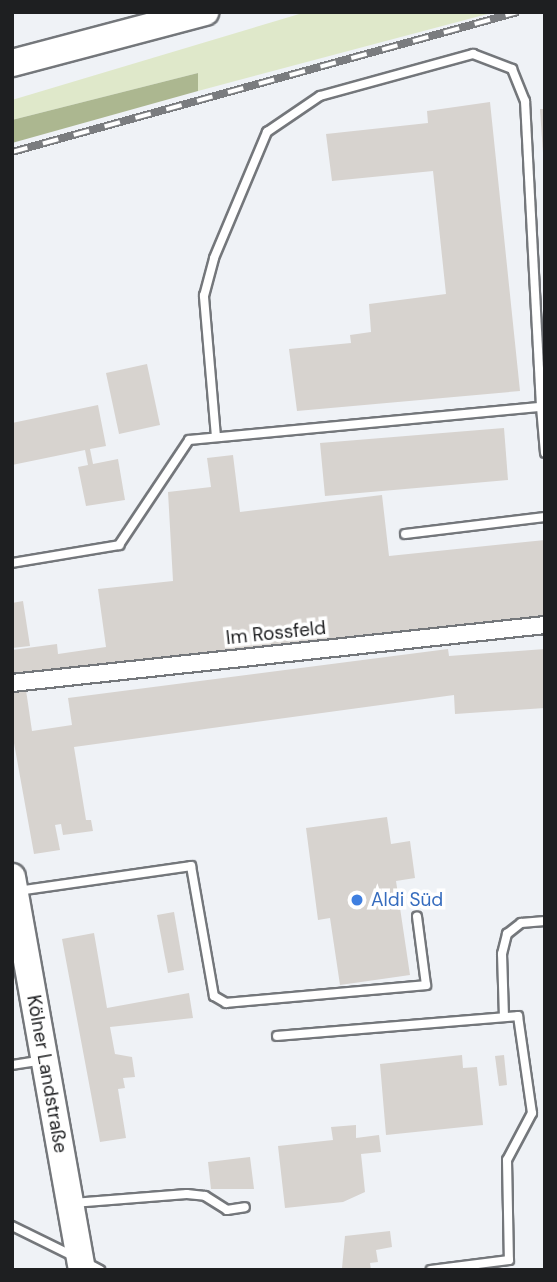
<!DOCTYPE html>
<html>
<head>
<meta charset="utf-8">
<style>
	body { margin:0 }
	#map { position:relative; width:557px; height:1282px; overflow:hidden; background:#eff2f6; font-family:"DM Sans",sans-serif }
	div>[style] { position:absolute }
	.green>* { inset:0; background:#dfe8ca }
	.forest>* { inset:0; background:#acb790 }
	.building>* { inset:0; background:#d7d3cf }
	.roads { filter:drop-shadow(2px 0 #74777b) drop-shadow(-2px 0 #74777b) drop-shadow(0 2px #74777b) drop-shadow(0 -2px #74777b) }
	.lane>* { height:8px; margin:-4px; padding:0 4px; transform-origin:4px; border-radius:4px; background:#fff }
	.street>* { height:16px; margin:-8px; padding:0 8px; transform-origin:8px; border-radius:8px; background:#fff }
	.primary>* { height:26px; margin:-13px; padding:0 13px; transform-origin:13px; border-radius:13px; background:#fff }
	.rail>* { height:8px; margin-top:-4px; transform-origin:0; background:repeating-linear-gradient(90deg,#fff 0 16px,#7a7c7f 0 32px); box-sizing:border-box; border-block:2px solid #7a7c7f }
	.dots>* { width:19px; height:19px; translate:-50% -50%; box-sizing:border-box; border:4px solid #fff; border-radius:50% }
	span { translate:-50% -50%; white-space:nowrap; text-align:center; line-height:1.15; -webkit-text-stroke:7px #fff; paint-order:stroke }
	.street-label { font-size:19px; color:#1e1f21 }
	.shop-label { font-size:19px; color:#366cbe }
	.left { translate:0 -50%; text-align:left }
	.frame { position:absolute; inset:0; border:14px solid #1e1f21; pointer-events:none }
</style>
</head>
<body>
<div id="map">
	<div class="green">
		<i style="clip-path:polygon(306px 12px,495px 12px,198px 91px,198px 73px,12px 120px,12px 100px)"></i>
	</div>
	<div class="forest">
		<i style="clip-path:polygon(198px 73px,198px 91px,12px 143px,12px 120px)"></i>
	</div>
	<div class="building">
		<i style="clip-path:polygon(490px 102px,520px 391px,297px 411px,289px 349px,351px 343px,350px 335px,371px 332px,369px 304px,446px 294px,433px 171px,332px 181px,326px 134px,428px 123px,427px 111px)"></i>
		<i style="clip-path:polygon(540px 109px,545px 109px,545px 153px,543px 153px)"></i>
		<i style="clip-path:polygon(147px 364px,160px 425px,119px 434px,106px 373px)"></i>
		<i style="clip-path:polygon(98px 405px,106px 446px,90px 449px,93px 464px,118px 459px,125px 500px,86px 506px,78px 467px,88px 465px,85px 450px,12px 465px,12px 423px)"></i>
		<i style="clip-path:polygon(504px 428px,508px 480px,325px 496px,320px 443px)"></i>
		<i style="clip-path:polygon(233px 455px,240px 512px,382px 495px,389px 556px,545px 540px,545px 621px,12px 678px,12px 650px,57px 644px,58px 654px,106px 647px,98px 589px,173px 581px,168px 492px,211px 487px,207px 458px)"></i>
		<i style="clip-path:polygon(23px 601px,30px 646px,12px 648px,12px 603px)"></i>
		<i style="clip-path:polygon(448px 649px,449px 656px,545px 649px,545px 708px,455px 714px,454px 695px,74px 747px,86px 820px,91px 820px,93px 831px,63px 835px,61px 824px,55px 825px,60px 850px,34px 854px,12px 732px,12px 692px,26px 690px,32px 731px,72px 725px,68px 698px)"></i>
		<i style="clip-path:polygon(387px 817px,391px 844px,410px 841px,415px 878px,396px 881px,410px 975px,340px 985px,330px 918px,318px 920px,306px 828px)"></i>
		<i style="clip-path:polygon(174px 912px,184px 970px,168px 973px,157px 915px)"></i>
		<i style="clip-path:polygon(94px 933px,107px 1008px,189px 993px,193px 1018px,110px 1027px,115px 1054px,132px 1057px,135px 1077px,123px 1078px,125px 1088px,118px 1089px,126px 1138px,100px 1142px,62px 939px)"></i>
		<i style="clip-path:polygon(462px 1055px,463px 1068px,477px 1067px,483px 1125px,386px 1135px,380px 1064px)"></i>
		<i style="clip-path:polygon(504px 1055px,507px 1085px,499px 1086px,495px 1056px)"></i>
		<i style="clip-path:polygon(356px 1125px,356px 1138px,379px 1135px,381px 1152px,361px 1154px,365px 1192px,343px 1202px,285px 1208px,278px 1146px,333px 1140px,331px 1127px)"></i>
		<i style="clip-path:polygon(250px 1157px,254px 1189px,211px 1189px,208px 1162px)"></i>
		<i style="clip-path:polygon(390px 1231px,392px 1247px,376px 1250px,378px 1262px,370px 1263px,371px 1270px,342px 1268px,345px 1236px)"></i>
	</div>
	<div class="roads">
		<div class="lane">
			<i style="left:216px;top:437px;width:142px;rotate:-94.9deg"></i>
			<i style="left:204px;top:296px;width:39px;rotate:-75deg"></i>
			<i style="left:214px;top:258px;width:137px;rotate:-67.2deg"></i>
			<i style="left:267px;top:132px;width:64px;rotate:-34.2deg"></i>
			<i style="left:320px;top:96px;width:159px;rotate:-15.4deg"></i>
			<i style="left:473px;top:54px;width:42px;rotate:21deg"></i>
			<i style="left:512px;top:69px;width:35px;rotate:68deg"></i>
			<i style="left:525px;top:101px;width:306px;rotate:87deg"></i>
			<i style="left:405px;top:534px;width:141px;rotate:-6.9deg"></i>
			<i style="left:12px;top:563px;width:109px;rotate:-9.5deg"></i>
			<i style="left:119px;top:545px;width:126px;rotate:-56.3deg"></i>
			<i style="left:189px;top:440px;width:354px;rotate:-5.4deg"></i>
			<i style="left:541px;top:407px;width:46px;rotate:85deg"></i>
			<i style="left:18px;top:891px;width:175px;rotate:-8.2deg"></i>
			<i style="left:191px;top:866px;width:132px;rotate:80deg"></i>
			<i style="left:214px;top:996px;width:14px;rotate:30deg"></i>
			<i style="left:226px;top:1003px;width:201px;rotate:-5.1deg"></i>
			<i style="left:426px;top:985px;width:69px;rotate:-97.5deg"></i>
			<i style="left:504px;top:1017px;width:63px;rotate:-91.8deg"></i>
			<i style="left:502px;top:954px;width:21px;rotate:-76deg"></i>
			<i style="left:507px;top:934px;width:18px;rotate:-38deg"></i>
			<i style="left:521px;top:923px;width:24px;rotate:-5deg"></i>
			<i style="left:277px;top:1036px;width:242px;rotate:-4.7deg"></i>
			<i style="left:518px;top:1016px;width:98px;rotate:81.8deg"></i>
			<i style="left:532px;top:1113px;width:53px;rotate:118deg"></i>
			<i style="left:507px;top:1160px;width:100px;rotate:88.9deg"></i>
			<i style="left:509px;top:1260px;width:79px;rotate:172.7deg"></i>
			<i style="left:12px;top:1065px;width:30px;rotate:-9deg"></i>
			<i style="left:73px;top:1203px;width:114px;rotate:-4.5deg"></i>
			<i style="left:187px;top:1194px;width:18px;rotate:6deg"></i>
			<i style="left:205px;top:1196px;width:26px;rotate:32deg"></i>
			<i style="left:227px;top:1210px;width:18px;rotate:-9deg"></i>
			<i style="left:12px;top:1226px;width:70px;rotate:26.2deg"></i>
			<i style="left:87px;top:1263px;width:15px;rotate:28deg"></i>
		</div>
		<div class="street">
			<i style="left:12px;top:683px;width:536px;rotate:-6.21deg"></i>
		</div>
		<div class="primary">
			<i style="left:12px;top:63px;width:200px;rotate:-14.8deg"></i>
			<i style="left:12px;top:877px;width:399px;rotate:79.9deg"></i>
		</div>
	</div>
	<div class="rail">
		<i style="left:12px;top:152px;width:525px;rotate:-15.47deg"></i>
	</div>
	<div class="dots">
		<i style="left:357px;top:900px;background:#3f7fe0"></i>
	</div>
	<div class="street-label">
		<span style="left:276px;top:633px;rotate:-6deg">Im Rossfeld</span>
		<span style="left:47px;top:1074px;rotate:80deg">Kölner Landstraße</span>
	</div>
	<div class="shop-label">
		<span class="left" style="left:371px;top:900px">Aldi Süd</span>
	</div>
	<div class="frame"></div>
</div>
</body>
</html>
